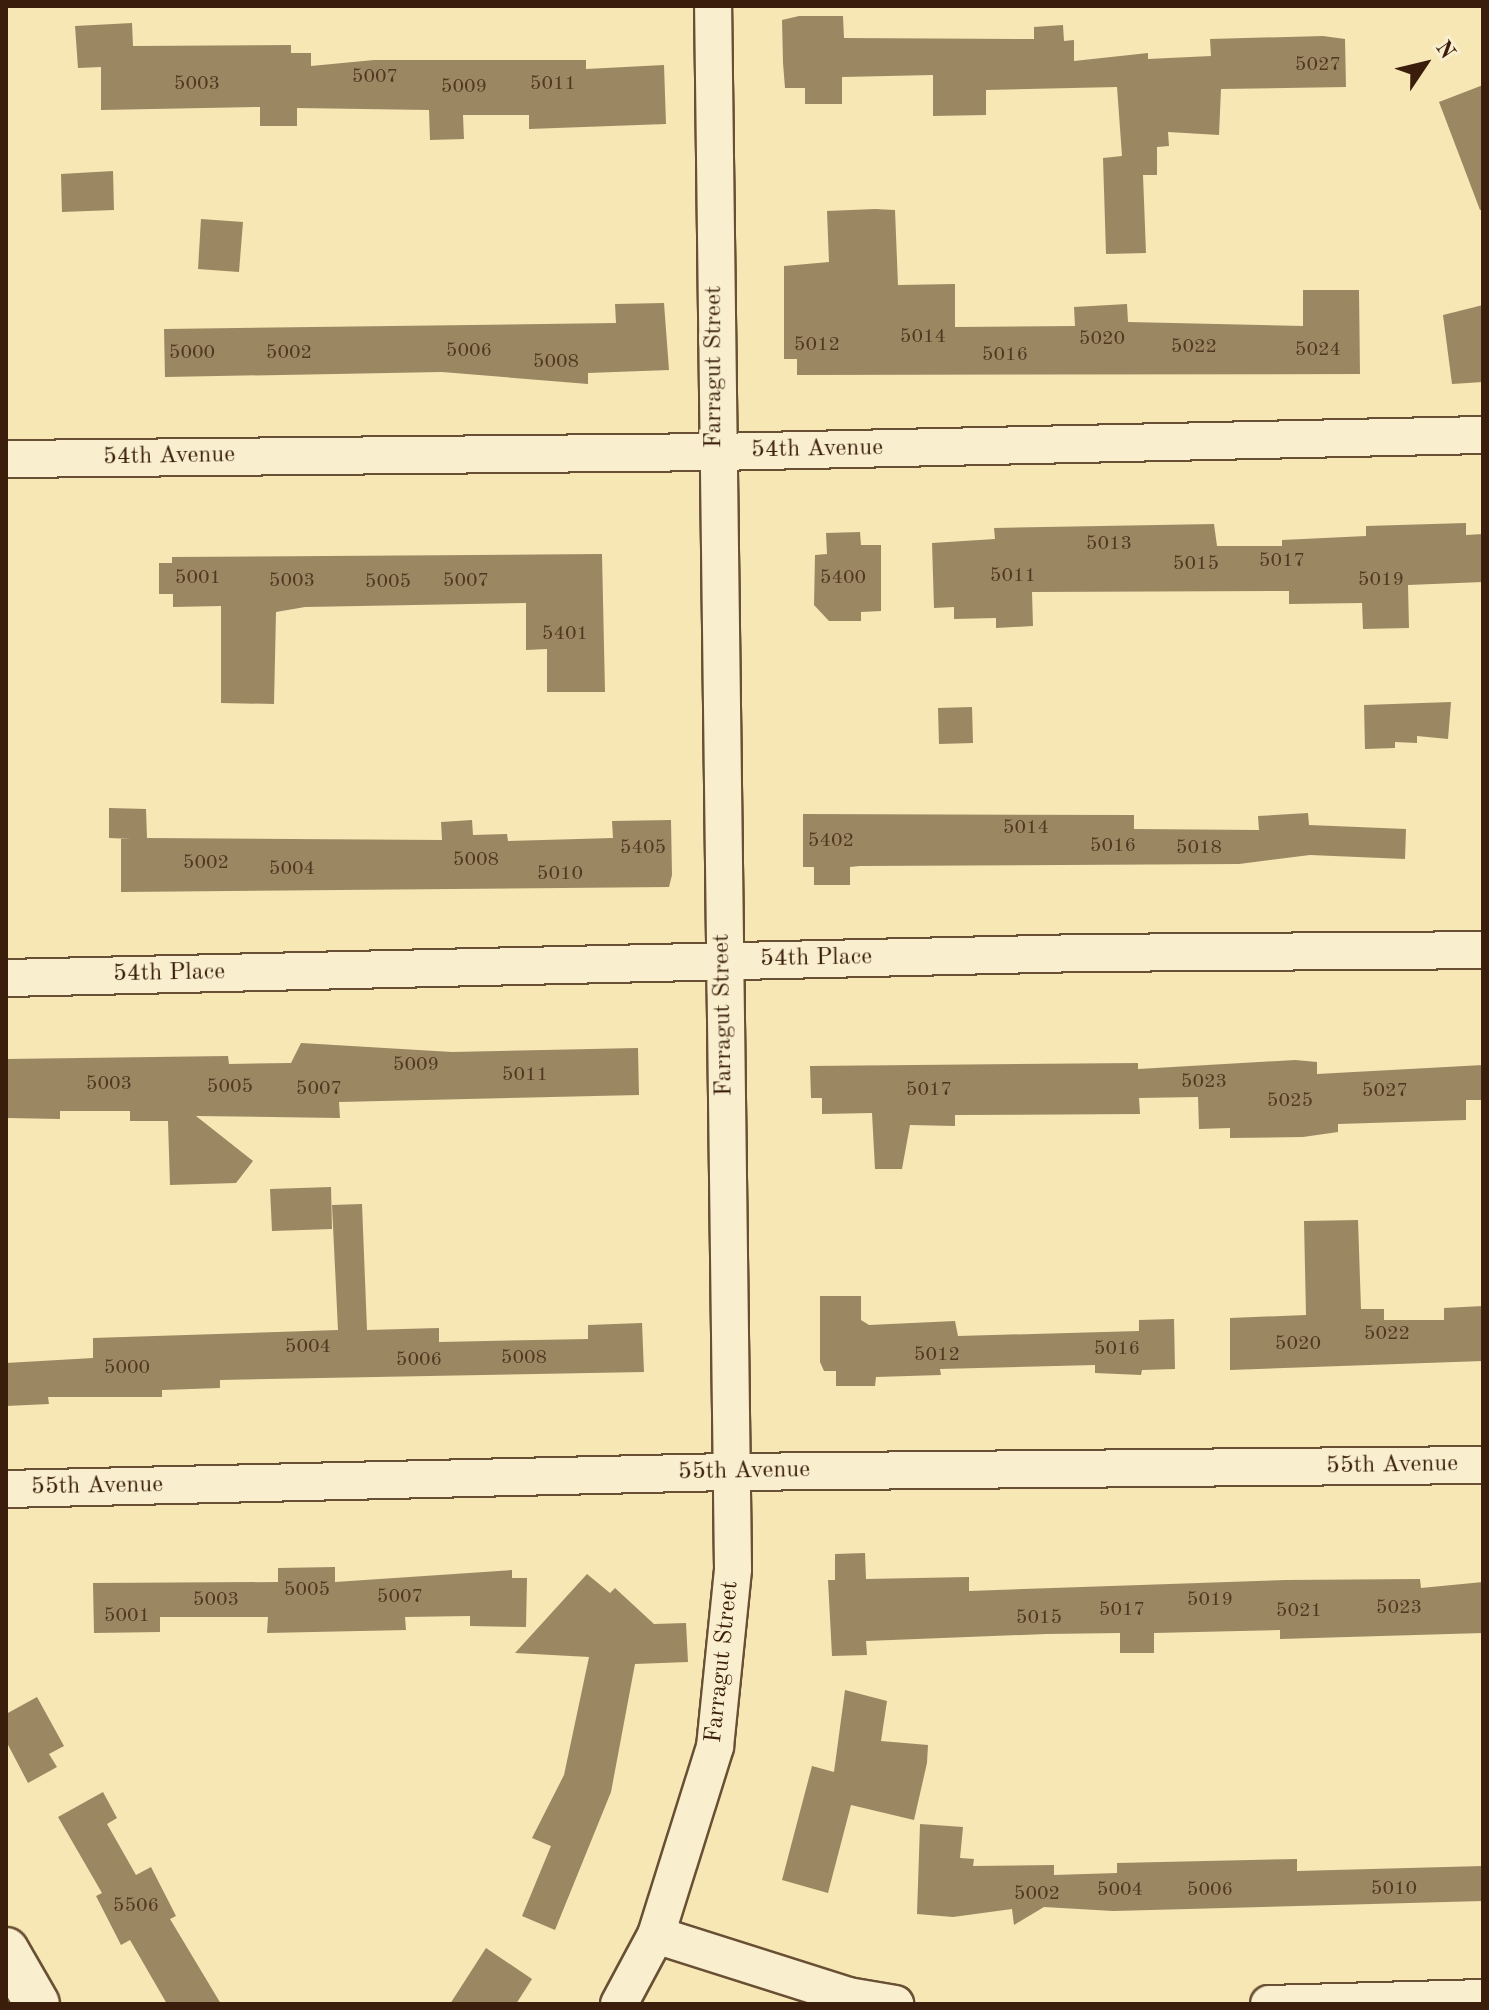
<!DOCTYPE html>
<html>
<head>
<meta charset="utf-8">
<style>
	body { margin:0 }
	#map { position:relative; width:1489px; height:2010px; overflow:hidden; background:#f6e7b4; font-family:"Old Standard TT",serif }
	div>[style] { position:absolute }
	.building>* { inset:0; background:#9c8763 }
	.roads { filter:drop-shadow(2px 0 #695035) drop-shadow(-2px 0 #695035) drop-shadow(0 2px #695035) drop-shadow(0 -2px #695035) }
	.minor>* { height:36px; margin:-18px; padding:0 18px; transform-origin:18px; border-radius:18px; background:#f9efce }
	.tertiary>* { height:44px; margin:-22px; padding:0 22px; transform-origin:22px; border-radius:22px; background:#f9efce }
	span { translate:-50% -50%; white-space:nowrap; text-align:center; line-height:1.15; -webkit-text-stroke:8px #f9efce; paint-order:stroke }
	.number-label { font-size:20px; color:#523821 }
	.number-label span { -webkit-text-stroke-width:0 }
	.street-label { font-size:24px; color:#3a1e0b }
	.frame { position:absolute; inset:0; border:8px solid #3a1e0b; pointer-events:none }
	.north { position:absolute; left:1385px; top:24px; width:80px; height:80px; -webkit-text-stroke:6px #f9efce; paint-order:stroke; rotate:55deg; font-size:22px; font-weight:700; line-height:32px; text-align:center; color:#3a1e0b }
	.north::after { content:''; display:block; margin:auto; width:28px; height:36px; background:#3a1e0b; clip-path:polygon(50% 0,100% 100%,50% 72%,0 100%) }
</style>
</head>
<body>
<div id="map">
	<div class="building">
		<i style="clip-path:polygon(799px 16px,843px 16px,844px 38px,1034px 39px,1034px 27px,1063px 25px,1064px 41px,1074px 40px,1074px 61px,1148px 53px,1148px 59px,1211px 56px,1210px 39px,1323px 36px,1345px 39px,1346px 87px,1221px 89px,1219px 135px,1168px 132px,1169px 146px,1157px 147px,1157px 175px,1143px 175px,1146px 253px,1106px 254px,1103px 158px,1122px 156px,1117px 87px,986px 90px,986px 115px,933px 116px,933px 75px,842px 77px,842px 104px,805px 104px,805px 88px,785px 88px,783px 63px,782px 20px)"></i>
		<i style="clip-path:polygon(132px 23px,133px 46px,291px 45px,291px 53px,311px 53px,311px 66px,374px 60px,586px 60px,586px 69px,664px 65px,666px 124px,529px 129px,529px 115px,463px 115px,464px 139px,430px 140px,429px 110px,297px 108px,297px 126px,260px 126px,260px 107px,101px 110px,101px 67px,78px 68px,75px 26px)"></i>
		<i style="clip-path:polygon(1483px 85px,1483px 210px,1480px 210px,1439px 102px)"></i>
		<i style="clip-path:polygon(113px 171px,114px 210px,62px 212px,61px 174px)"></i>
		<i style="clip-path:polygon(875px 209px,895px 210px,898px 285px,955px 284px,955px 327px,1075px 326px,1074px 307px,1127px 304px,1128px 322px,1303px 326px,1303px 290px,1359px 290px,1360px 374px,797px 375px,797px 359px,784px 359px,784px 266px,829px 262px,827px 211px)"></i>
		<i style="clip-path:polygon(201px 219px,243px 222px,239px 272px,198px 269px)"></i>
		<i style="clip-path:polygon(664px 303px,669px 370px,588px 373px,588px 384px,442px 372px,165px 377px,164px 329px,616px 323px,615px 304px)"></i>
		<i style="clip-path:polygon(1483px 305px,1483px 382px,1452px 384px,1443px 315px)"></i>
		<i style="clip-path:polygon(1466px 523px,1466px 535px,1483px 534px,1483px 582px,1408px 585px,1409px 628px,1363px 629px,1362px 603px,1289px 604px,1289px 591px,1032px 592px,1033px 626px,996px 628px,996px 618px,954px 619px,954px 607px,934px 608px,932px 543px,995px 539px,994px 528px,1214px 524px,1217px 546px,1282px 546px,1282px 540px,1366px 536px,1366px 526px)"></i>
		<i style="clip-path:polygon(860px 532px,861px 545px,881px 545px,881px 611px,861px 612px,861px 621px,829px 621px,814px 605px,815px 555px,827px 554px,826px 533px)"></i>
		<i style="clip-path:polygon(602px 554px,605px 692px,547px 692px,547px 649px,526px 650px,526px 603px,305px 607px,276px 612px,274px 704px,221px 703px,221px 606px,173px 607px,173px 594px,159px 594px,159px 563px,172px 563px,172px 557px)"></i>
		<i style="clip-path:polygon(1451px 702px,1448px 739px,1417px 736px,1417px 743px,1395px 742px,1395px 748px,1365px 749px,1364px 705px)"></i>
		<i style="clip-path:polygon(972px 707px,973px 743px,939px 744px,938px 708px)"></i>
		<i style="clip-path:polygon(109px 808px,146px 809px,147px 838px,442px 840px,441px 822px,472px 820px,473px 835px,507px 834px,508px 841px,613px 838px,612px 821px,671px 820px,672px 875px,669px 887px,121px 892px,121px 839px,131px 839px,109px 838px)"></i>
		<i style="clip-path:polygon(1308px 813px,1309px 825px,1406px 829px,1405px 859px,1310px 855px,1239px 864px,860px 866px,850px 867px,850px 885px,814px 885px,814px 867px,803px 867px,803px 814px,1134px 815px,1134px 829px,1259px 830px,1258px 816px)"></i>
		<i style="clip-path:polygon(301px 1043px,452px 1052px,638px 1048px,639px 1095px,339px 1102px,340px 1118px,196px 1116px,253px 1161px,236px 1183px,170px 1185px,168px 1121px,130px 1121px,130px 1111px,60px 1111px,60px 1119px,8px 1118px,6px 1112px,6px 1059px,228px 1056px,229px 1064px,291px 1063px)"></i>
		<i style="clip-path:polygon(1295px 1060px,1317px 1062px,1317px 1074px,1483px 1065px,1483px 1100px,1466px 1100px,1466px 1120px,1338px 1124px,1338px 1132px,1303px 1137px,1230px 1138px,1230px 1128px,1199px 1129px,1198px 1097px,1139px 1098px,1140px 1114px,955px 1115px,955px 1126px,910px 1125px,902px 1169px,875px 1169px,872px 1113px,822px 1114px,822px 1098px,811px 1098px,810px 1066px,1138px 1063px,1138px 1069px)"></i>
		<i style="clip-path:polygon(331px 1187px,332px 1229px,272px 1231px,270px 1189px)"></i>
		<i style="clip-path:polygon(362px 1204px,367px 1330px,439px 1328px,439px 1342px,588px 1339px,588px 1325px,642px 1323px,644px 1372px,220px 1380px,220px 1388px,162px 1390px,162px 1397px,48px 1397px,49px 1404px,6px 1406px,6px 1363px,93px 1358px,93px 1338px,338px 1330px,332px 1205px)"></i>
		<i style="clip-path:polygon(1358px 1220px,1361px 1309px,1384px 1309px,1384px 1320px,1444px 1320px,1444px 1308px,1483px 1306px,1483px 1361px,1230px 1370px,1230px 1318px,1306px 1315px,1304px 1221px)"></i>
		<i style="clip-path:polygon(820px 1296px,861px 1296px,861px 1320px,869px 1325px,955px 1321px,958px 1336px,1139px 1331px,1139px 1320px,1174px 1319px,1175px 1369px,1142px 1370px,1141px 1375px,1095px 1373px,1095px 1365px,940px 1369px,941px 1375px,876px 1377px,875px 1386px,836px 1386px,836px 1371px,824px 1371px,820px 1362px)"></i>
		<i style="clip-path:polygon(865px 1553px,866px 1579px,969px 1577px,969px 1591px,1286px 1580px,1420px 1579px,1421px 1588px,1483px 1582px,1483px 1633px,1280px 1639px,1280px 1630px,1154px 1633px,1154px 1653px,1120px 1653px,1120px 1633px,1046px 1634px,866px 1641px,867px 1655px,832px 1656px,828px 1580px,835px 1580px,835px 1554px)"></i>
		<i style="clip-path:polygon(335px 1567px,335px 1582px,512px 1570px,512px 1578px,527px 1578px,526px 1627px,470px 1626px,470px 1616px,405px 1617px,406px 1630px,267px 1633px,268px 1617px,160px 1617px,160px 1632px,94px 1633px,93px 1583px,278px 1582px,278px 1568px)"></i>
		<i style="clip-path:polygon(587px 1574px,610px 1593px,615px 1588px,654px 1624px,686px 1623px,688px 1662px,635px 1664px,611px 1792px,555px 1930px,522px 1916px,551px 1846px,532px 1838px,564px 1775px,589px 1657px,515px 1653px)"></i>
		<i style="clip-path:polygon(845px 1690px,887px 1701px,881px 1741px,928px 1745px,927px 1763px,914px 1820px,851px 1805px,828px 1893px,782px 1880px,812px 1766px,834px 1772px)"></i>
		<i style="clip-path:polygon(37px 1697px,64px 1746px,49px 1754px,57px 1767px,28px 1783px,6px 1741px,6px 1714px)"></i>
		<i style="clip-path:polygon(103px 1792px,117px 1818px,107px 1824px,136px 1875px,151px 1867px,176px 1916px,170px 1919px,221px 2004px,167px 2004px,130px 1940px,121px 1945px,96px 1896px,102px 1893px,58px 1817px)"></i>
		<i style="clip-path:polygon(920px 1824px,963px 1827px,960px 1858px,974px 1859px,973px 1866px,1054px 1865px,1054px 1875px,1117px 1873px,1117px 1863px,1297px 1859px,1297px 1871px,1483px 1866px,1483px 1901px,1113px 1911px,1044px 1907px,1014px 1925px,1012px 1909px,953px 1917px,917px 1914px)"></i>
		<i style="clip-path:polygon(486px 1948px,532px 1979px,516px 2004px,450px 2004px)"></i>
	</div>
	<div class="roads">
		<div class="minor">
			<i style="left:6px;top:459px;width:710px;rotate:-0.56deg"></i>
			<i style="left:716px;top:452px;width:767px;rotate:-1.27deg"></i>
			<i style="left:6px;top:978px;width:1073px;rotate:-1.33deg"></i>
			<i style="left:1079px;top:953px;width:404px;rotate:-0.4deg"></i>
			<i style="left:6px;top:1489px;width:722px;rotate:-1.35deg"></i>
			<i style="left:728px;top:1472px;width:755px;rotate:-0.53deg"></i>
			<i style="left:656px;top:1935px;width:201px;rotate:17.6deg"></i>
			<i style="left:848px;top:1996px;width:48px;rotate:9.7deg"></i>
			<i style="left:619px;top:2004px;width:78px;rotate:-61.8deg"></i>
			<i style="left:656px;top:1935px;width:197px;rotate:-72.6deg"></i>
			<i style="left:715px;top:1747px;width:179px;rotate:-84.2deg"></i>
			<i style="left:733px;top:1569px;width:1563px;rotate:-90.73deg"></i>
			<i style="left:1269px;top:2004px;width:214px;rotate:-1.6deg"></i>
		</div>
		<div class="tertiary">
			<i style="left:6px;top:1950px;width:62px;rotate:60.1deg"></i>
		</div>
	</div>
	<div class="number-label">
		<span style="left:1318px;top:65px">5027</span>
		<span style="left:375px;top:77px">5007</span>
		<span style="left:197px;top:84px">5003</span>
		<span style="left:553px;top:84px">5011</span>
		<span style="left:464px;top:87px">5009</span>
		<span style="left:923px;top:337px">5014</span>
		<span style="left:1102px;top:339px">5020</span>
		<span style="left:817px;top:345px">5012</span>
		<span style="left:1194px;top:347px">5022</span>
		<span style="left:1318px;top:350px">5024</span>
		<span style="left:469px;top:351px">5006</span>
		<span style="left:192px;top:353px">5000</span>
		<span style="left:289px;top:353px">5002</span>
		<span style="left:1005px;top:355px">5016</span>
		<span style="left:556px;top:362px">5008</span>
		<span style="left:1109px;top:544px">5013</span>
		<span style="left:1282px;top:561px">5017</span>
		<span style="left:1196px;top:564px">5015</span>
		<span style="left:1013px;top:576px">5011</span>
		<span style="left:198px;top:578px">5001</span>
		<span style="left:843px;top:578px">5400</span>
		<span style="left:1381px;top:580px">5019</span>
		<span style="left:292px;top:581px">5003</span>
		<span style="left:466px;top:581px">5007</span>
		<span style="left:388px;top:582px">5005</span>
		<span style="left:565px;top:634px">5401</span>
		<span style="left:1026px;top:828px">5014</span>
		<span style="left:831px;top:841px">5402</span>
		<span style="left:1113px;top:846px">5016</span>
		<span style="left:643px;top:848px">5405</span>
		<span style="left:1199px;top:848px">5018</span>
		<span style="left:476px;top:860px">5008</span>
		<span style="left:206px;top:863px">5002</span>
		<span style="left:292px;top:869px">5004</span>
		<span style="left:560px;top:874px">5010</span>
		<span style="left:416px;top:1065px">5009</span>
		<span style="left:525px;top:1075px">5011</span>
		<span style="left:1204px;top:1082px">5023</span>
		<span style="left:109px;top:1084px">5003</span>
		<span style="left:230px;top:1087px">5005</span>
		<span style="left:319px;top:1089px">5007</span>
		<span style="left:929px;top:1090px">5017</span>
		<span style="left:1385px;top:1091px">5027</span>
		<span style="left:1290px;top:1101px">5025</span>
		<span style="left:1387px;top:1334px">5022</span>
		<span style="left:1298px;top:1344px">5020</span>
		<span style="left:308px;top:1347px">5004</span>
		<span style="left:1117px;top:1349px">5016</span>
		<span style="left:937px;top:1355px">5012</span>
		<span style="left:524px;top:1358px">5008</span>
		<span style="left:419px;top:1360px">5006</span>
		<span style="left:127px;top:1368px">5000</span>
		<span style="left:307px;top:1590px">5005</span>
		<span style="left:400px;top:1597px">5007</span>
		<span style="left:216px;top:1600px">5003</span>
		<span style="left:1210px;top:1600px">5019</span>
		<span style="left:1399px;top:1608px">5023</span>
		<span style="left:1122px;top:1610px">5017</span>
		<span style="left:1299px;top:1611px">5021</span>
		<span style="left:127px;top:1616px">5001</span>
		<span style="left:1039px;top:1618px">5015</span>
		<span style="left:1394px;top:1889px">5010</span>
		<span style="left:1120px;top:1890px">5004</span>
		<span style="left:1210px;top:1890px">5006</span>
		<span style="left:1037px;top:1894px">5002</span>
		<span style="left:136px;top:1906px">5506</span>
	</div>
	<div class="street-label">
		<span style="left:715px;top:367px;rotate:-90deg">Farragut Street</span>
		<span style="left:817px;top:450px;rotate:-1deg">54th Avenue</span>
		<span style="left:169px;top:457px;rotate:-1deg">54th Avenue</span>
		<span style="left:816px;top:959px;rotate:-1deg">54th Place</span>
		<span style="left:169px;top:974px;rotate:-1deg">54th Place</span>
		<span style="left:724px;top:1015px;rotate:-91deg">Farragut Street</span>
		<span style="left:1392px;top:1466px;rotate:-1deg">55th Avenue</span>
		<span style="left:744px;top:1472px;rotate:-1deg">55th Avenue</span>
		<span style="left:97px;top:1487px;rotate:-1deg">55th Avenue</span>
		<span style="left:723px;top:1662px;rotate:-84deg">Farragut Street</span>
	</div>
	<div class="frame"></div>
	<div class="north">N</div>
</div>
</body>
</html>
